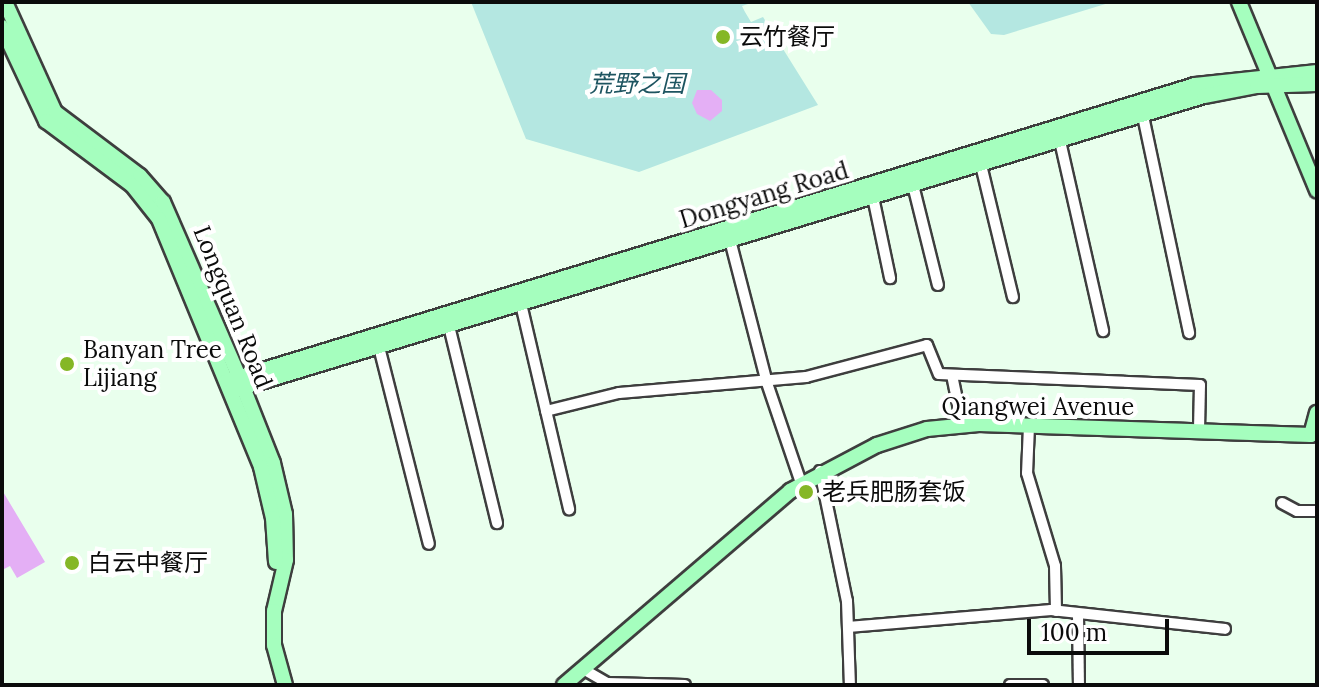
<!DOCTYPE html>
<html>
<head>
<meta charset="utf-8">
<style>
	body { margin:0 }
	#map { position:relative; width:1319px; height:687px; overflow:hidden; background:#e9ffed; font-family:Lora,"Noto Sans SC",serif }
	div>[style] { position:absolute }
	.green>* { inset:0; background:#b4e7e1 }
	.water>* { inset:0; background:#e4aff5 }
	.roads { filter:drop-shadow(2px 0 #3e3e3e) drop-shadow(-2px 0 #3e3e3e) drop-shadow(0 2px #3e3e3e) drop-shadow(0 -2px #3e3e3e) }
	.street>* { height:10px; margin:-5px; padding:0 5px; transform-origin:5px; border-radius:5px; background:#fff }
	.secondary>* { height:14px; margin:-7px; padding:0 7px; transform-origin:7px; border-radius:7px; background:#a5febe }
	.dots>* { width:22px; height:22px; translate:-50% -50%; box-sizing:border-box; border:4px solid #fff; border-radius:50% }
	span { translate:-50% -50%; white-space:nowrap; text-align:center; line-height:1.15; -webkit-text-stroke:8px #fff; paint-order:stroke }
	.poi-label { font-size:24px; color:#0b0b0b }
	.left { translate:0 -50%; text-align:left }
	.park-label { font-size:24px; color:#1d5460; font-style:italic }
	.street-label { font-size:24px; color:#0b0b0b }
	.frame { position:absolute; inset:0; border:4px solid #0b0b0b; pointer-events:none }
	.scale { position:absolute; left:1027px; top:619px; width:142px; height:36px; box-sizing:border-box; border:4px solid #0b0b0b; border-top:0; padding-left:10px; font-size:24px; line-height:28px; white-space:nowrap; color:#0b0b0b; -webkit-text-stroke:6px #fff; paint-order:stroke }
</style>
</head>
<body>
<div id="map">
	<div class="green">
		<i style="clip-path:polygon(471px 2px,754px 2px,742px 6px,745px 12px,751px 22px,763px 17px,818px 105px,639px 172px,526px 139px)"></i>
		<i style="clip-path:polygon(968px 2px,1112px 2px,1004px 35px,991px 34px)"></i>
	</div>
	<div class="water">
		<i style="clip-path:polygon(697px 90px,711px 90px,722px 100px,722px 111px,710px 121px,697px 114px,692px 103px)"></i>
		<i style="clip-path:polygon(2px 490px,45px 562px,17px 578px,10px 566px,2px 570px)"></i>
	</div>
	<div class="roads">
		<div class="street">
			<i style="left:1143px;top:116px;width:222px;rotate:78deg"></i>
			<i style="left:1060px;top:141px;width:195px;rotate:77.2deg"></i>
			<i style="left:981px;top:165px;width:136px;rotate:76.4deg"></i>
			<i style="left:913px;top:185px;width:103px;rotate:76deg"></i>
			<i style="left:873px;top:197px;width:83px;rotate:78.1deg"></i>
			<i style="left:730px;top:240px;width:148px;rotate:75.5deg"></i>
			<i style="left:767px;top:383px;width:106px;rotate:71.2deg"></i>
			<i style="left:521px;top:304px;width:211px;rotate:76.8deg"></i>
			<i style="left:449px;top:326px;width:203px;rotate:76.3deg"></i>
			<i style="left:379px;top:347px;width:203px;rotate:75.8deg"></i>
			<i style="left:952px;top:375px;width:50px;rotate:78.5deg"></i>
			<i style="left:546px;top:411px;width:75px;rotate:-13.9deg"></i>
			<i style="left:619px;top:393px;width:188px;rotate:-4.9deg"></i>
			<i style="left:806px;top:377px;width:125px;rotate:-14.8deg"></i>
			<i style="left:927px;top:345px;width:31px;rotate:68deg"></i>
			<i style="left:939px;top:374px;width:261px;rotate:2.4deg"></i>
			<i style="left:1200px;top:385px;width:43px;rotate:91.3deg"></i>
			<i style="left:1029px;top:426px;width:47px;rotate:92.4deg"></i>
			<i style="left:1027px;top:473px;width:97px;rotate:73.2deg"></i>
			<i style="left:1055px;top:566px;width:45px;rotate:88.7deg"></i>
			<i style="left:820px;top:471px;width:133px;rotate:78.3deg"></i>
			<i style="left:847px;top:601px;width:84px;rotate:88deg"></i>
			<i style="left:1282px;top:503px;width:17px;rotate:28deg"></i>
			<i style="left:1297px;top:511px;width:20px"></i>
			<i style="left:1078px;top:616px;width:69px;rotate:89.2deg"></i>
			<i style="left:848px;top:627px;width:204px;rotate:-4.8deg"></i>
			<i style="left:1051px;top:610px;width:175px;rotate:6.2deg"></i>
			<i style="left:583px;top:669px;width:28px;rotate:30deg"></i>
			<i style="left:607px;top:683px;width:78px;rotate:1.5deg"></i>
			<i style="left:1010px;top:685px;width:33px"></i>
		</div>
		<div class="secondary">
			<i style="left:5px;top:2px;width:121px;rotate:65.6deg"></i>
			<i style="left:55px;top:112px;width:106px;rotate:37deg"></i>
			<i style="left:140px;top:176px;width:35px;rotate:49deg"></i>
			<i style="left:163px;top:202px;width:191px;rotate:66.5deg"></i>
			<i style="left:239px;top:377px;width:92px;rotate:68.4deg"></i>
			<i style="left:273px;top:463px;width:52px;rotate:76.8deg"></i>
			<i style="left:285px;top:514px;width:46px;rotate:88.8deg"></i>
			<i style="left:286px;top:560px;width:52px;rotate:103.2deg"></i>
			<i style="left:274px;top:611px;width:34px;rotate:90deg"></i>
			<i style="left:274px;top:645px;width:41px;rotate:74.6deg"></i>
			<i style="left:1239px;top:2px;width:204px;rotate:67.5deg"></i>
			<i style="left:2px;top:27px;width:104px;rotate:64.9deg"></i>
			<i style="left:46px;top:121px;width:107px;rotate:36.7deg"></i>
			<i style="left:132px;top:185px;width:43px;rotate:51.5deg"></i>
			<i style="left:159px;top:219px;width:268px;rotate:67.6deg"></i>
			<i style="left:261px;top:467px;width:52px;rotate:76.8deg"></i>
			<i style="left:273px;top:518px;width:44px;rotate:86.1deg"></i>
			<i style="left:227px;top:381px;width:1012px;rotate:-17deg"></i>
			<i style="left:1195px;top:85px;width:123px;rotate:-6.1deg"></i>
			<i style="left:231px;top:391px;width:1017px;rotate:-16.87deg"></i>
			<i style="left:1204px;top:96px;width:54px;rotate:-10.7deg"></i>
			<i style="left:1257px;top:86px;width:60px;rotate:-1.9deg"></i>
			<i style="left:564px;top:685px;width:298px;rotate:-40.6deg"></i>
			<i style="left:790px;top:491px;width:98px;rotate:-27.9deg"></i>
			<i style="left:877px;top:445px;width:52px;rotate:-17.7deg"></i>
			<i style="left:927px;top:429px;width:52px;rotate:-5.5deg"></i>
			<i style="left:979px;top:424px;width:332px;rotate:1.9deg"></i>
			<i style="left:1311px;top:435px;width:23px;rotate:-75deg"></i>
		</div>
	</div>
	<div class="dots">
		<i style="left:723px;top:37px;background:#85b726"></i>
		<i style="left:67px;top:364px;background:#85b726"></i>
		<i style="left:806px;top:492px;background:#85b726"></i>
		<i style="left:72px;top:563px;background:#85b726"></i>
	</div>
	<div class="poi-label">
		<span class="left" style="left:739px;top:37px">云竹餐厅</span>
		<span class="left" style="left:83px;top:364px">Banyan Tree<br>Lijiang</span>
		<span class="left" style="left:822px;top:492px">老兵肥肠套饭</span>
		<span class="left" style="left:88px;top:563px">白云中餐厅</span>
	</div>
	<div class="park-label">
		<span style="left:637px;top:84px">荒野之国</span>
	</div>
	<div class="street-label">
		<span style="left:764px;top:195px;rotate:-17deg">Dongyang Road</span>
		<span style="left:233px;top:307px;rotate:68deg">Longquan Road</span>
		<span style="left:1038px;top:407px">Qiangwei Avenue</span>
	</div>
	<div class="frame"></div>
	<div class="scale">100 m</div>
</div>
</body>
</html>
